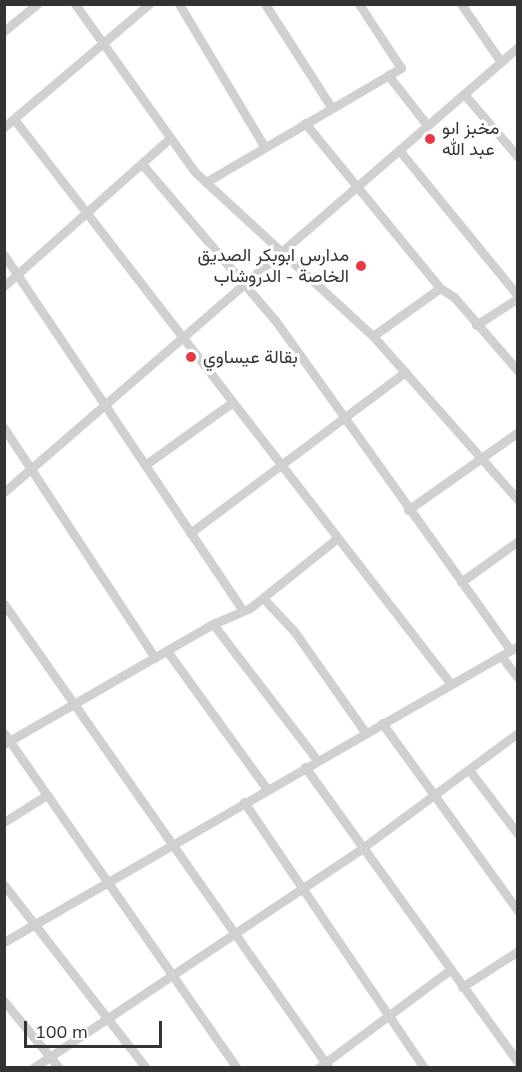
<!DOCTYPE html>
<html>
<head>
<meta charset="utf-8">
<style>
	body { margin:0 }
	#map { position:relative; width:522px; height:1072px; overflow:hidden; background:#fff; font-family:Mulish,Vazirmatn,sans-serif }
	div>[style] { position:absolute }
	.minor>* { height:9px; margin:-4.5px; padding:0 4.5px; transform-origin:4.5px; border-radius:4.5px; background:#d0d0d0 }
	.dots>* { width:16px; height:16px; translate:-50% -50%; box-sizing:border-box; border:3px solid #fff; border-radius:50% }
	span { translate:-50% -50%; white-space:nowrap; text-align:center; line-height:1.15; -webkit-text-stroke:6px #fff; paint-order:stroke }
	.poi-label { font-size:18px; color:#333 }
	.left { translate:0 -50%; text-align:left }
	.right { translate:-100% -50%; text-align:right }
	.frame { position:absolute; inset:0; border:6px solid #333; pointer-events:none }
	.scale { position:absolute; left:24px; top:1021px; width:138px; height:27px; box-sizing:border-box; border:3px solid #333; border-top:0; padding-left:8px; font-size:18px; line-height:21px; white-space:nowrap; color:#333; -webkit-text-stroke:4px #fff; paint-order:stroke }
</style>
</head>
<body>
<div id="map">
	<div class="minor">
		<i style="left:75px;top:4px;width:206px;rotate:54.5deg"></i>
		<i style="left:195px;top:172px;width:242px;rotate:42.7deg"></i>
		<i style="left:373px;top:336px;width:219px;rotate:48.5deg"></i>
		<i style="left:179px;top:4px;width:165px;rotate:59.1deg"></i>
		<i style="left:265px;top:4px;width:122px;rotate:57.3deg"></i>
		<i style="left:461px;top:4px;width:70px;rotate:55.4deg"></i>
		<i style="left:4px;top:31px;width:43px;rotate:-39.3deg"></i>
		<i style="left:388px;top:75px;width:63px;rotate:52deg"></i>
		<i style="left:464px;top:94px;width:83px;rotate:49.4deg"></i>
		<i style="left:14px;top:119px;width:713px;rotate:52.29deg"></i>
		<i style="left:305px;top:123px;width:213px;rotate:50.7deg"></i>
		<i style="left:440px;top:288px;width:17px;rotate:33deg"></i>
		<i style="left:454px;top:297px;width:98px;rotate:49.1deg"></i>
		<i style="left:4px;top:127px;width:190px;rotate:-40.3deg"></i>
		<i style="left:399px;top:150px;width:188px;rotate:50.8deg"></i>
		<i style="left:142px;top:164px;width:205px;rotate:49.6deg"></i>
		<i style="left:275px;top:320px;width:405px;rotate:54.5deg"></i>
		<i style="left:206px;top:182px;width:226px;rotate:-30.3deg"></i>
		<i style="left:401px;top:68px;width:77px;rotate:-123.3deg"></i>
		<i style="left:4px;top:255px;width:427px;rotate:56.1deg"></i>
		<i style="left:4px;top:286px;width:221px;rotate:-41.7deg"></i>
		<i style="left:476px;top:325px;width:50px;rotate:-32.7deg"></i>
		<i style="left:373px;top:336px;width:82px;rotate:-35.6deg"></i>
		<i style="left:4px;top:428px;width:275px;rotate:56.7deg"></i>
		<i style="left:145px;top:465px;width:105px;rotate:-35.7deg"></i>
		<i style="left:4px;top:492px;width:680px;rotate:-40.88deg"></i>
		<i style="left:408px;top:510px;width:135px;rotate:-35.3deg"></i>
		<i style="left:190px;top:533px;width:269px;rotate:-36.8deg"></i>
		<i style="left:461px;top:582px;width:70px;rotate:-35.7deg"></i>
		<i style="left:263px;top:598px;width:45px;rotate:46.8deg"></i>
		<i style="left:294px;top:631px;width:123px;rotate:54.9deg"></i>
		<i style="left:4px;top:604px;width:566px;rotate:54.99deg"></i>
		<i style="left:213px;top:624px;width:171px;rotate:52.6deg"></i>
		<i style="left:167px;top:651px;width:169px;rotate:54.1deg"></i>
		<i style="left:501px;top:656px;width:28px;rotate:52deg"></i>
		<i style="left:382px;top:723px;width:232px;rotate:54.1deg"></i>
		<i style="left:4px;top:733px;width:408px;rotate:55.2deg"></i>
		<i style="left:4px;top:744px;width:241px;rotate:-29.9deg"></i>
		<i style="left:213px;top:624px;width:40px;rotate:-23.4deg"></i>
		<i style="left:250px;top:608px;width:110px;rotate:-38.7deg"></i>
		<i style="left:305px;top:767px;width:364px;rotate:54.2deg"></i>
		<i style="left:469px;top:770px;width:81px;rotate:52.6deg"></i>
		<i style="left:244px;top:802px;width:321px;rotate:55.9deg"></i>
		<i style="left:4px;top:822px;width:49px;rotate:-32.4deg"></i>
		<i style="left:4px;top:885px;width:232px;rotate:52.2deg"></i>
		<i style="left:4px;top:942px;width:593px;rotate:-29.94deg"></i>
		<i style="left:462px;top:987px;width:67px;rotate:-32.7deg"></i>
		<i style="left:4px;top:1001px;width:87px;rotate:50.6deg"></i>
		<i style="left:33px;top:1068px;width:394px;rotate:-33.7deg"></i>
		<i style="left:361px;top:849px;width:195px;rotate:-36.5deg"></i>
		<i style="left:318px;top:1068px;width:164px;rotate:-36.6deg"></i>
	</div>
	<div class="dots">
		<i style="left:430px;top:139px;background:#e63946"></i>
		<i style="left:361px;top:266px;background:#e63946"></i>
		<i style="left:191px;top:357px;background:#e63946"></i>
	</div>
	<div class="poi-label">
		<span class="left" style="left:442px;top:139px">مخبز ابو<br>عبد الله</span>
		<span class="right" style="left:349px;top:266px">مدارس ابوبكر الصديق<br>الخاصة - الدروشاب</span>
		<span class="left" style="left:203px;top:357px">بقالة عيساوي</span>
	</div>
	<div class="frame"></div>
	<div class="scale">100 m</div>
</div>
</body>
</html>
